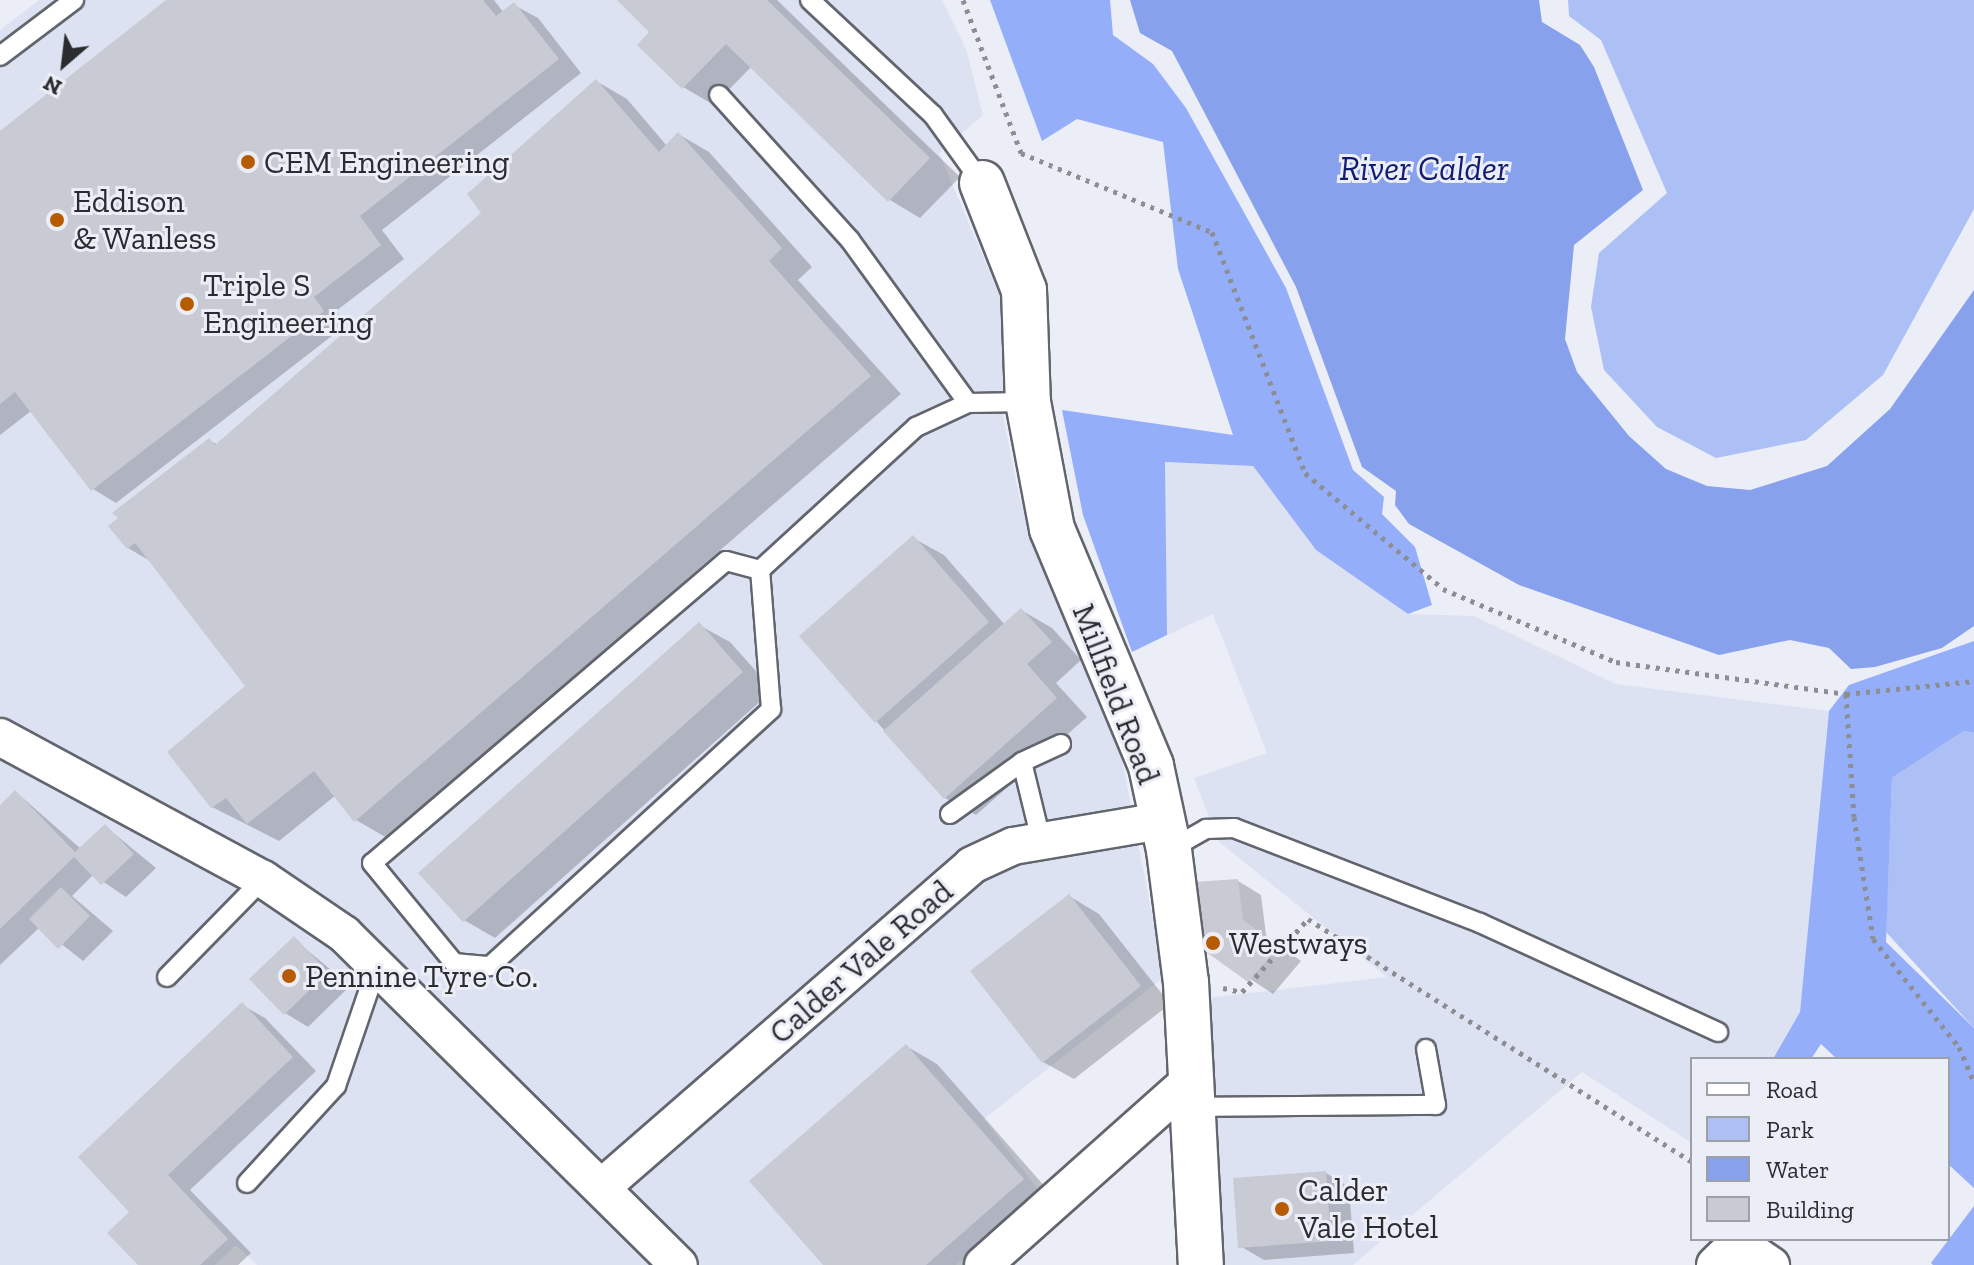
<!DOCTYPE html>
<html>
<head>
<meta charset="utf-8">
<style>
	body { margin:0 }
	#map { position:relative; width:1974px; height:1265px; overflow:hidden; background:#ebeef7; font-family:"Zilla Slab",serif }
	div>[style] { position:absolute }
	.built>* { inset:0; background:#dce2f2 }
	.green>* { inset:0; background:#adc0f5 }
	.forest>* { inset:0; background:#94aef9 }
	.water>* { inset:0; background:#88a1ec }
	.shadow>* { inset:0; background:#0003 }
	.building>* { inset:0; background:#c8cbd4 }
	.path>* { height:5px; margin-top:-2.5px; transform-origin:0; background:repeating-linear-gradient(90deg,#8c8e94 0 4px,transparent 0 10px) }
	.roads { filter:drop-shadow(2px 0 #62656d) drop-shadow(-2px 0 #62656d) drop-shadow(0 2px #62656d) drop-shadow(0 -2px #62656d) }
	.service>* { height:18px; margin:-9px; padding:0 9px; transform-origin:9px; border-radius:9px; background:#fff }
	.minor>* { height:36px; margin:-18px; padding:0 18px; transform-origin:18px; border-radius:18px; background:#fff }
	.tertiary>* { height:44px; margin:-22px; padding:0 22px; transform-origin:22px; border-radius:22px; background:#fff }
	.dots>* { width:22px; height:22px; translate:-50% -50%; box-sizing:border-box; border:4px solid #ebeef7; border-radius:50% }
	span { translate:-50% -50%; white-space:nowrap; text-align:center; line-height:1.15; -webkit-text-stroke:6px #ebeef7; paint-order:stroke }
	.poi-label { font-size:32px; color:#2b2c2f }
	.left { translate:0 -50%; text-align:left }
	.street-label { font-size:32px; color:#2b2c2f }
	.water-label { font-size:34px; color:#121c70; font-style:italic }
	.legend { position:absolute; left:1690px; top:1057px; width:260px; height:184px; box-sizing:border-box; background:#ebeef7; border:2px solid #9ea0a7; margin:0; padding:10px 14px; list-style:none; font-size:24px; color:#2b2c2f }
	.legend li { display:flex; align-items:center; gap:16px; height:40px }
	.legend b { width:40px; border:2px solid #9ea0a7 }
	.north { position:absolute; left:24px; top:24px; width:80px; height:80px; -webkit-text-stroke:6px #ebeef7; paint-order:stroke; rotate:208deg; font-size:22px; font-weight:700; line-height:32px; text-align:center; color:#2b2c2f }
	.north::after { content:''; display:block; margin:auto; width:28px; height:36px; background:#2b2c2f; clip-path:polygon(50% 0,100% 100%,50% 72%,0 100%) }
</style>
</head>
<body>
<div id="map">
	<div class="built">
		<i style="clip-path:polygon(39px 0,942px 0,966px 49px,983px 115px,939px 153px,1002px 301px,1003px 415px,1019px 496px,1115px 724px,1164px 977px,984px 1119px,1040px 1192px,956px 1265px,257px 1265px,236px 1245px,215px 1265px,0 1265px,0 30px)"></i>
		<i style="clip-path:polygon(1164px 462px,1253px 466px,1316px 550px,1408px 614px,1474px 616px,1616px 684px,1829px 711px,1800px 1012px,1773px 1059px,1692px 1059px,1692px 1143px,1582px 1072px,1353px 1265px,1218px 1265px,1207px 998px,1387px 977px,1219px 842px,1194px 778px,1267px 753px,1213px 614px,1167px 635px)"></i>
	</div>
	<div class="green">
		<i style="clip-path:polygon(1568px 0,1974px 0,1974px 209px,1883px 375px,1806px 440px,1716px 458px,1657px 427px,1604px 370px,1591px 307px,1599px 253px,1667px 193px,1601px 40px,1569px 16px)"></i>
		<i style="clip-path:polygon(1964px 731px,1974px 733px,1974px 1028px,1886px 932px,1892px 778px)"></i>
	</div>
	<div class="forest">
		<i style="clip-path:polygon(990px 0,1110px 0,1113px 35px,1153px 64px,1186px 108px,1286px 288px,1353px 470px,1384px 497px,1382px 514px,1415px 547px,1432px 605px,1408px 614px,1316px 550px,1253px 466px,1165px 462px,1167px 635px,1132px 652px,1083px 515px,1062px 410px,1233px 435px,1178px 269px,1163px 142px,1077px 119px,1042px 141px)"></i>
		<i style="clip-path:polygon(1974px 641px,1974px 733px,1964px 731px,1892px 778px,1886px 942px,1974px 1028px,1974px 1188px,1948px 1164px,1948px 1059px,1837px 1059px,1821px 1044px,1811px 1059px,1773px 1059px,1800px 1012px,1829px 711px,1849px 685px)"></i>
		<i style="clip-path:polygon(1974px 1206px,1974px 1265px,1933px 1265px,1931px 1263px)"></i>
	</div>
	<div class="water">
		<i style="clip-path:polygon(1130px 0,1539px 0,1542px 22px,1580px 45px,1594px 67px,1643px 190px,1574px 245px,1565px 339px,1577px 372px,1629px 436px,1666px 469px,1707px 486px,1750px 490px,1827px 466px,1890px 409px,1974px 290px,1974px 626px,1942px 648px,1875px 667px,1851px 669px,1829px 648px,1790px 640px,1719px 655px,1519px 585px,1409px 524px,1395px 505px,1396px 491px,1362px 467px,1296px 287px,1172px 51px,1140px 33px)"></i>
	</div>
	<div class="shadow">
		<i style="clip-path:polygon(169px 0,494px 0,504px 13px,514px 5px,538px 18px,581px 73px,382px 230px,404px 259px,336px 311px,346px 325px,116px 503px,93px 489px,31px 411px,0 435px,0 133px)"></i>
		<i style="clip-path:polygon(620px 0,777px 0,960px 177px,920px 218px,890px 200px,752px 66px,714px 105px,683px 87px,652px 32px)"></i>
		<i style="clip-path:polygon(596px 81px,627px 99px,667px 146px,678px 134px,709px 152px,812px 267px,798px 280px,901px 394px,387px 838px,356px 820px,336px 795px,279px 841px,212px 807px,247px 687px,152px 562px,128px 548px,209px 440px,218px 445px,484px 213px)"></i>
		<i style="clip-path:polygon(913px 538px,944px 555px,1005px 625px,1021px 610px,1052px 628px,1081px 660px,1056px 683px,1087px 717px,976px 815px,945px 798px,876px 721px)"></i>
		<i style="clip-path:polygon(699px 625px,730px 642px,773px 690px,495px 938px,464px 920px)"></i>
		<i style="clip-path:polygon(16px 792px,81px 849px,105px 826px,156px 868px,126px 897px,93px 875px,72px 896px,113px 931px,83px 961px,40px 927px,0 965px,0 808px)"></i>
		<i style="clip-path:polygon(1238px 881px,1261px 895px,1266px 935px,1301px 961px,1273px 994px,1203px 948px)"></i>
		<i style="clip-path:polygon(1069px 896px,1099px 914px,1170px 1004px,1074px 1079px,1043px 1062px)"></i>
		<i style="clip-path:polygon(294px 939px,350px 986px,308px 1027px,285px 1013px)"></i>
		<i style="clip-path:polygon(242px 1005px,265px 1018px,316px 1071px,190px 1190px,251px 1253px,238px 1265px,140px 1265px,132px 1212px)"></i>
		<i style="clip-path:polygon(906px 1046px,937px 1064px,1054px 1197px,976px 1265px,826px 1265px)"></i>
		<i style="clip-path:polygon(1326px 1173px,1349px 1187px,1354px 1253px,1264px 1260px,1240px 1246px)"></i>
	</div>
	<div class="building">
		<i style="clip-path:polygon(166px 0,483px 0,496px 16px,514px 2px,559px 59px,360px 216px,381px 245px,314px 297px,324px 311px,91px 491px,15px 392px,0 404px,0 131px)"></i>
		<i style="clip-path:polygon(617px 0,767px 0,930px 158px,888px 202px,726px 44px,682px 89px,637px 45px,649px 32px)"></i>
		<i style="clip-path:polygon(596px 79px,659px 152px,678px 132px,782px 248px,769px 261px,871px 376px,354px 822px,314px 771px,247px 824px,226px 798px,211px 808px,167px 752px,245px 686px,135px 543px,127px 549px,108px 526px,118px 518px,112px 513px,209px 438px,215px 445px,481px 213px,467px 194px)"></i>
		<i style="clip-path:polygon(913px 535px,989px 622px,875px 723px,799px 636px)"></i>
		<i style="clip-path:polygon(1021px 608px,1052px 642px,1027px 664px,1057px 698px,944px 799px,883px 731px)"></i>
		<i style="clip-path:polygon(699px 622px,743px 672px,463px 922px,418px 873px)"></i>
		<i style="clip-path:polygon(15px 790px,75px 852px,105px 824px,134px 854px,101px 885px,74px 857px,0 929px,0 805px)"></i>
		<i style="clip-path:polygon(1238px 879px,1243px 920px,1279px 946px,1248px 982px,1202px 949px,1194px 882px)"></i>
		<i style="clip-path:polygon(61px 887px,90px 916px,58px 949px,29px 919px)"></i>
		<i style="clip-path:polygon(1069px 894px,1141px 986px,1042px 1063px,970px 971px)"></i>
		<i style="clip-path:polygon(294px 936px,328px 972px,284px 1015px,249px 979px)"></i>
		<i style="clip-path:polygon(242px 1002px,293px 1057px,168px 1175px,228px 1239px,200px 1265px,138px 1265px,107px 1233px,129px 1212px,78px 1157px)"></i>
		<i style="clip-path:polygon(906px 1044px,1024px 1179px,926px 1265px,823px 1265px,749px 1181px)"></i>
		<i style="clip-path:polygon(1326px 1171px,1331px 1241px,1238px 1248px,1233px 1178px)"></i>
	</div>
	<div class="path">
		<i style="left:963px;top:0;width:164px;rotate:69.2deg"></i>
		<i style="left:1021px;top:153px;width:207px;rotate:22.5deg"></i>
		<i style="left:1212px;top:232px;width:258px;rotate:68.9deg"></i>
		<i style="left:1305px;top:473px;width:180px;rotate:40deg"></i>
		<i style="left:1443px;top:589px;width:188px;rotate:22.9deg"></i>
		<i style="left:1616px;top:662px;width:232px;rotate:7.9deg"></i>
		<i style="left:1846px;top:694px;width:129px;rotate:-5.8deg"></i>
		<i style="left:1846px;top:694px;width:123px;rotate:86.3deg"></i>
		<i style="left:1854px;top:817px;width:123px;rotate:81.1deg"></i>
		<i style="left:1873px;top:939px;width:138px;rotate:51.5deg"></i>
		<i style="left:1959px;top:1047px;width:38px;rotate:67deg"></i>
		<i style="left:1223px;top:988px;width:19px;rotate:12deg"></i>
		<i style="left:1242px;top:992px;width:98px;rotate:-47.9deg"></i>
		<i style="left:1308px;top:919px;width:454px;rotate:32.3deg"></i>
	</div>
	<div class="roads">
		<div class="service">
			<i style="left:810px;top:0;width:168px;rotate:43.1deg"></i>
			<i style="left:933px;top:115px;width:84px;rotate:54.2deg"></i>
			<i style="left:0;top:56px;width:93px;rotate:-37.1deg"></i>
			<i style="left:719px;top:95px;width:195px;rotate:47.9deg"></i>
			<i style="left:850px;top:240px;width:201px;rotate:54.1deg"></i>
			<i style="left:760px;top:570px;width:35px;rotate:-165deg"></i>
			<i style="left:726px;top:561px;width:465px;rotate:139.5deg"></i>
			<i style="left:372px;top:863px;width:129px;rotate:50.6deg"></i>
			<i style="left:454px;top:963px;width:36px;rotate:5deg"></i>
			<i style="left:490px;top:966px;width:381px;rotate:-42.4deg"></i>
			<i style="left:771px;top:709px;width:139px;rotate:-94.5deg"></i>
			<i style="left:760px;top:570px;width:212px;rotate:-42.5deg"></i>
			<i style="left:916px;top:427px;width:57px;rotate:-24.8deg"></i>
			<i style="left:968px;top:403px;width:60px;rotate:-1deg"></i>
			<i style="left:1022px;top:762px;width:43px;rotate:-24.8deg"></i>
			<i style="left:950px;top:814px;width:89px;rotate:-35.8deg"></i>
			<i style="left:1022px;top:762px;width:80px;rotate:76.3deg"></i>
			<i style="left:1169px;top:850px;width:43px;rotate:-29.6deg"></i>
			<i style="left:1206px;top:829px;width:28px;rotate:-2deg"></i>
			<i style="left:1234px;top:828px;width:264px;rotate:21.1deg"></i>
			<i style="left:1480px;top:923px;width:262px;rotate:24.6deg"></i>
			<i style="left:167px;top:977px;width:137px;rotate:-45.6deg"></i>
			<i style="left:1191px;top:1107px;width:245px;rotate:-0.5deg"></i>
			<i style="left:1436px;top:1105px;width:57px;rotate:-100.1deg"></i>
			<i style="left:247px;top:1183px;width:132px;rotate:-47.5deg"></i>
			<i style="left:336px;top:1086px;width:130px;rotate:-71.1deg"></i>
		</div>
		<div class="minor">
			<i style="left:0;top:737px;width:299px;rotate:28.4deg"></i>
			<i style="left:263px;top:879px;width:98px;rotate:34.2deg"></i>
			<i style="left:344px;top:934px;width:471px;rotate:44.7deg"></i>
			<i style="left:602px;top:1187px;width:490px;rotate:-41deg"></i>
			<i style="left:972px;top:865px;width:45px;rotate:-24.9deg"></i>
			<i style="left:1013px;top:846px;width:150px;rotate:-9.6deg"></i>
			<i style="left:983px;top:1265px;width:272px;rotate:-41.7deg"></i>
			<i style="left:1715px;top:1265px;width:32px;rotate:-44deg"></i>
			<i style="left:1738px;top:1243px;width:40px;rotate:34deg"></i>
		</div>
		<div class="tertiary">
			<i style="left:982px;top:183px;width:115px;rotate:68.6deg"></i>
			<i style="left:1024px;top:290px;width:112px;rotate:88deg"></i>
			<i style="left:1028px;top:402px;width:129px;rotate:79.3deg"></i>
			<i style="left:1052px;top:529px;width:257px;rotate:67.3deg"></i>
			<i style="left:1151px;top:766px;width:86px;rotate:77.9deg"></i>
			<i style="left:1169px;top:850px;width:133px;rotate:82.7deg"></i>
			<i style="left:1186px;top:982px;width:283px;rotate:87deg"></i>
		</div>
	</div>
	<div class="dots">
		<i style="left:248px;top:162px;background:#b75b02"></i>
		<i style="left:57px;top:220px;background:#b75b02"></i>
		<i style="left:187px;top:304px;background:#b75b02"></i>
		<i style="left:1213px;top:943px;background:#b75b02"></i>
		<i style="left:289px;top:976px;background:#b75b02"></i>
		<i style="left:1282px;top:1209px;background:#b75b02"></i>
	</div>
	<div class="poi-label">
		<span class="left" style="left:264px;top:162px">CEM Engineering</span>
		<span class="left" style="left:73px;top:220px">Eddison<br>&amp; Wanless</span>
		<span class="left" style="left:203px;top:304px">Triple S<br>Engineering</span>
		<span class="left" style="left:1229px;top:943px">Westways</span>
		<span class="left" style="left:305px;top:976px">Pennine Tyre Co.</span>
		<span class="left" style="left:1298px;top:1209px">Calder<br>Vale Hotel</span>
	</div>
	<div class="street-label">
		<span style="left:1116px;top:694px;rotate:69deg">Millfield Road</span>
		<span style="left:861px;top:962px;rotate:-41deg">Calder Vale Road</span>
	</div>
	<div class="water-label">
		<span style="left:1424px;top:169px">River Calder</span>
	</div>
	<ul class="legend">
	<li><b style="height:10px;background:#fff"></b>Road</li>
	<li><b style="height:22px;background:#adc0f5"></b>Park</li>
	<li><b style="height:22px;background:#88a1ec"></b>Water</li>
	<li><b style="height:22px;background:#c8cbd4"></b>Building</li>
	</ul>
	<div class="north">N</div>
</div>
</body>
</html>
